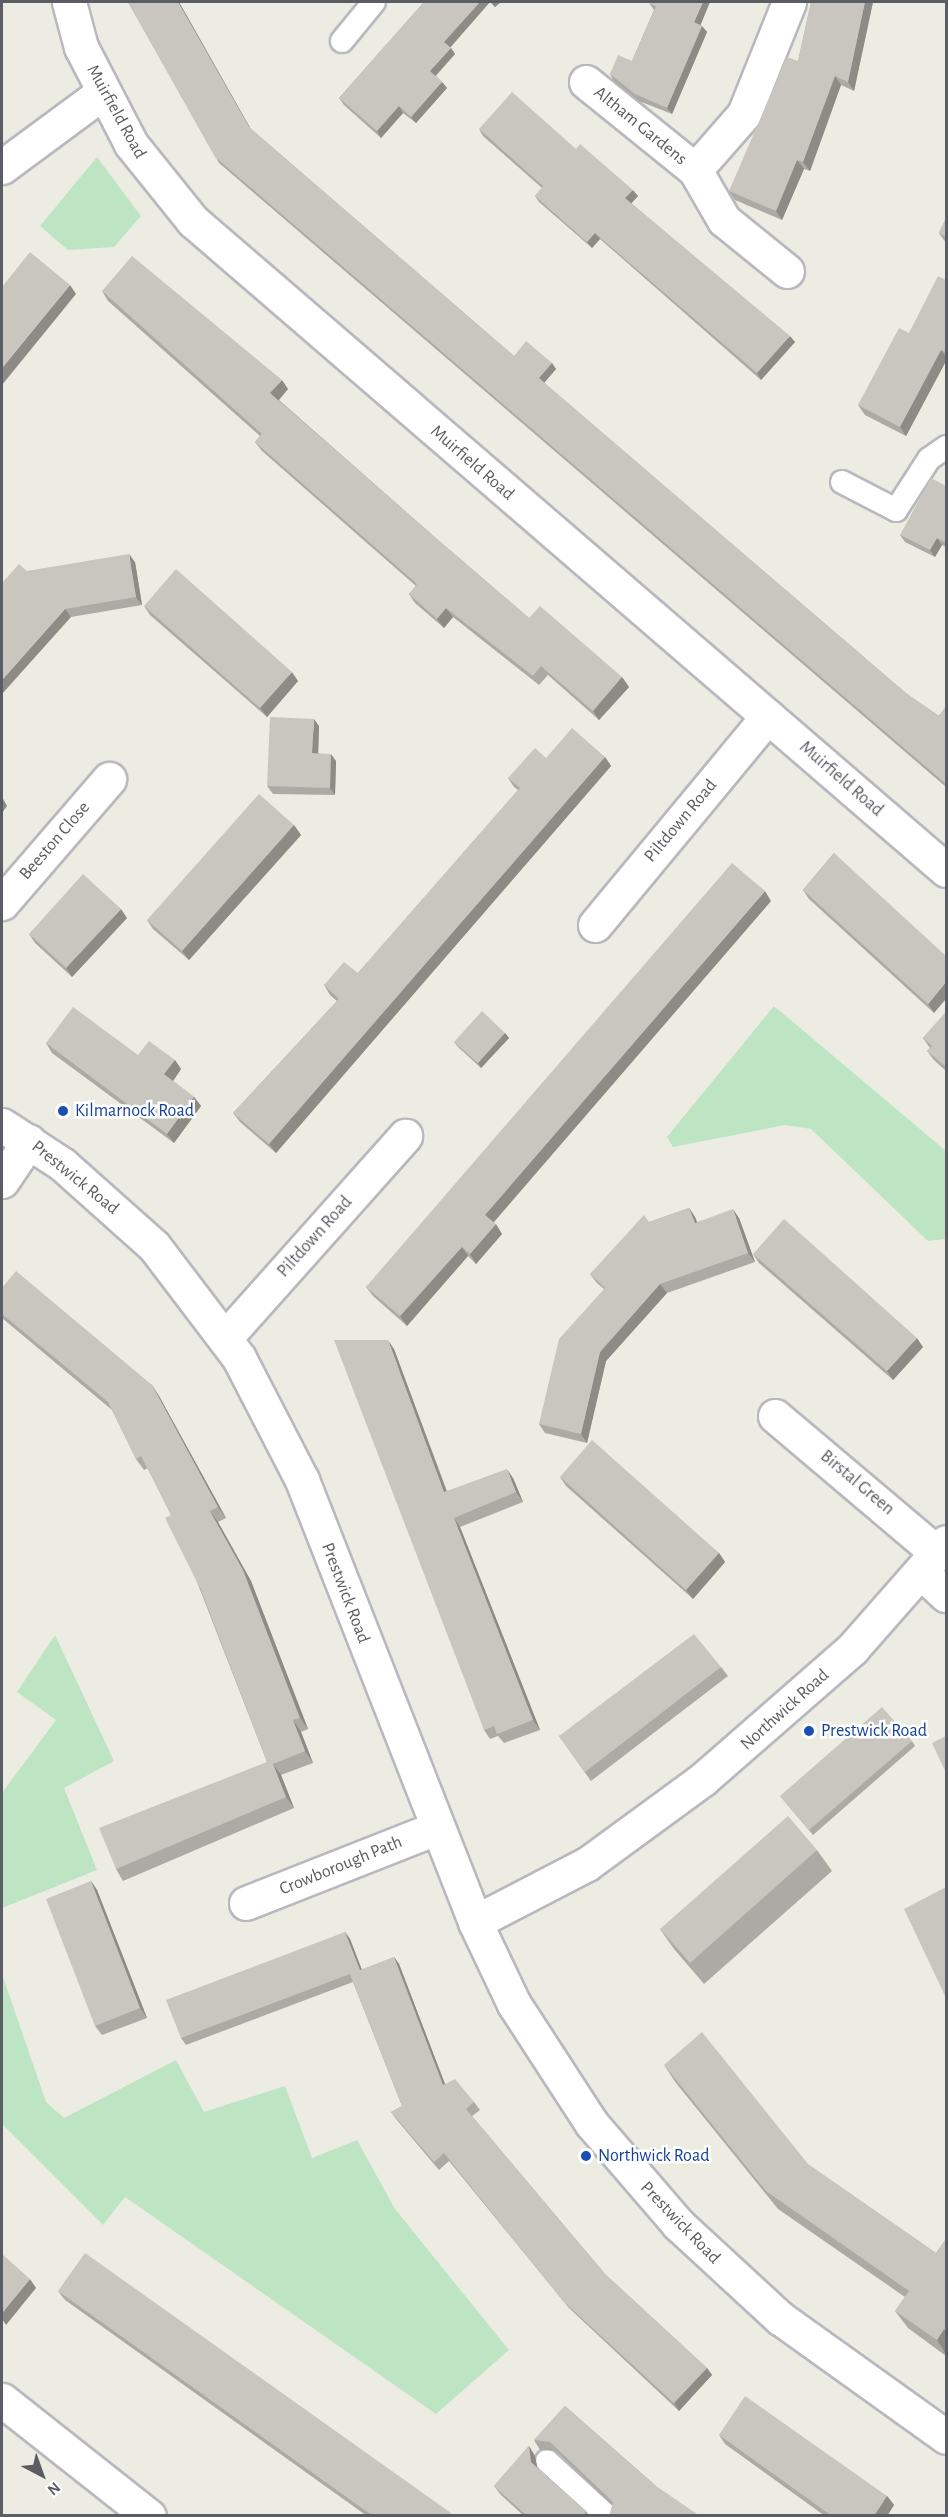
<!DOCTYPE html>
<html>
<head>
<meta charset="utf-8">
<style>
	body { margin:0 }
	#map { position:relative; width:948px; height:2517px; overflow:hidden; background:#edece2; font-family:"Alegreya Sans",sans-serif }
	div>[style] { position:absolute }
	.green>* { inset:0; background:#bee5c3 }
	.roads { filter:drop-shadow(2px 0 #b7b9be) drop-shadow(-2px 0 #b7b9be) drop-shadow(0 2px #b7b9be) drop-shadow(0 -2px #b7b9be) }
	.lane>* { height:22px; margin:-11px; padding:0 11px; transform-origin:11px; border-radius:11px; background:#fff }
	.street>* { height:33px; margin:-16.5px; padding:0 16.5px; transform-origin:16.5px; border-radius:16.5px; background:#fff }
	.secondary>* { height:33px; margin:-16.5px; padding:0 16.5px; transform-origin:16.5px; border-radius:16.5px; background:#fff }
	.wall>* { inset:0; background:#acaaa4 }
	.shaded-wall>* { inset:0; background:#8c8b86 }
	.building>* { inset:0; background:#c8c6bf }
	.dots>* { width:16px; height:16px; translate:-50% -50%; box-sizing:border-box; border:3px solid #fff; border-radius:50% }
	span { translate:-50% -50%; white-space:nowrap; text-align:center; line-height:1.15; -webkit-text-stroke:5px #fff; paint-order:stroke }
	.street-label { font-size:18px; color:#5a5d63 }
	.transit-label { font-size:18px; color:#164399 }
	.left { translate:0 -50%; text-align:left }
	.frame { position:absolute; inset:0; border:3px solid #5a5d63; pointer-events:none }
	.north { position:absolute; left:12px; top:2445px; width:60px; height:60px; -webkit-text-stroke:4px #fff; paint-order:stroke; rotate:139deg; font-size:16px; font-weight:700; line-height:24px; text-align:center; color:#5a5d63 }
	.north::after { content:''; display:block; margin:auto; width:21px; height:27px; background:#5a5d63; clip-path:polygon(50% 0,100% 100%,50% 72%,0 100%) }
</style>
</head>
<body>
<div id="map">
	<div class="green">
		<i style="clip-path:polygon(97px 157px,141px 216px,114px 247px,68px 250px,40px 226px)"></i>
		<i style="clip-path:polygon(774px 1006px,946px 1151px,946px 1239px,928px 1241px,811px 1129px,785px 1125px,673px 1147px,667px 1137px)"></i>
		<i style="clip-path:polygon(55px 1635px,114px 1761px,64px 1788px,97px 1870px,2px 1908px,2px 1793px,56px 1720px,17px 1692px)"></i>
		<i style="clip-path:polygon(2px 1974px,46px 2102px,64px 2118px,176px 2060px,204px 2112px,285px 2086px,312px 2158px,357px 2140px,395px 2209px,509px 2350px,436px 2414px,125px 2197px,103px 2225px,2px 2124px)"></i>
	</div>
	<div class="roads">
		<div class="lane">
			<i style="left:342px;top:41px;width:50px;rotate:-50.6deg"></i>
			<i style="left:842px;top:482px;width:61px;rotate:27.4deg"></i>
			<i style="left:896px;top:510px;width:61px;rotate:-57.1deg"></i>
			<i style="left:929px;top:459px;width:21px;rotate:-35deg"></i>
			<i style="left:547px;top:2461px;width:81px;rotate:42.5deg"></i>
		</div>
		<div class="street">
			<i style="left:69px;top:2px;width:47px;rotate:75.1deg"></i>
			<i style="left:81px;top:47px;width:109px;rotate:62.7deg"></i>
			<i style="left:131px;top:144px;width:99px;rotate:51.2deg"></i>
			<i style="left:193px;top:221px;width:994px;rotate:40.76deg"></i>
			<i style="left:586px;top:82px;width:140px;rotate:38.9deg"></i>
			<i style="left:695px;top:170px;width:58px;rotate:59.9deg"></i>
			<i style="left:724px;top:220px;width:81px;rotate:39deg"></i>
			<i style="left:2px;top:167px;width:124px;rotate:-36.5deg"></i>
			<i style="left:695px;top:170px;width:74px;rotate:-48.8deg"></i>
			<i style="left:744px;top:114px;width:121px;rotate:-68.1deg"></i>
			<i style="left:2px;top:903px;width:164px;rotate:-49.2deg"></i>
			<i style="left:595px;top:925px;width:271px;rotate:-50.4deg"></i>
			<i style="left:2px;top:1181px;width:48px;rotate:-56deg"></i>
			<i style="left:225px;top:1338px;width:271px;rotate:-48.3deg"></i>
			<i style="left:775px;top:1416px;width:212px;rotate:40.2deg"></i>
			<i style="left:921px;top:1572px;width:34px;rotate:43deg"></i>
			<i style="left:246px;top:1903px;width:204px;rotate:-21.5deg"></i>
			<i style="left:475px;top:1922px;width:126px;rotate:-27.4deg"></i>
			<i style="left:587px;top:1864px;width:144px;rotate:-36.2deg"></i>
			<i style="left:703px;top:1779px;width:198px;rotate:-41.1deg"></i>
			<i style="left:852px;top:1649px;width:142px;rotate:-48.7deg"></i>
			<i style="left:2px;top:2400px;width:187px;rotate:38.3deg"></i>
		</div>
		<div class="secondary">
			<i style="left:2px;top:1125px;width:72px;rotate:33deg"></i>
			<i style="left:62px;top:1164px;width:123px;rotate:41.7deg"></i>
			<i style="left:154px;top:1246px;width:141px;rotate:52.8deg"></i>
			<i style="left:239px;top:1358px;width:137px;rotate:62.7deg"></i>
			<i style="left:302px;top:1480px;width:475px;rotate:68.6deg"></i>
			<i style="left:475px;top:1922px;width:91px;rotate:64.6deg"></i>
			<i style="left:514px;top:2004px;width:143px;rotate:57deg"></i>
			<i style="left:592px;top:2124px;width:132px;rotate:49.3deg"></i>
			<i style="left:678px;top:2224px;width:139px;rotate:42.7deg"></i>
			<i style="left:780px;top:2318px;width:204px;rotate:35.6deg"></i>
		</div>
	</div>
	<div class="wall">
		<i style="clip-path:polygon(128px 2px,179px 2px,250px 128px,514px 356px,552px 363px,556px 369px,544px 383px,907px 694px,939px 716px,946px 706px,946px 787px,219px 163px)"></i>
		<i style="clip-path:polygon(424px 2px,501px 2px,495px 7px,490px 2px,450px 47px,455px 54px,436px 76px,442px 82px,447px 88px,416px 123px,403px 113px,381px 138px,344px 105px,339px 98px)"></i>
		<i style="clip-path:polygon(811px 2px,873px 2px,854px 91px,841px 85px,810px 171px,804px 169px,782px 220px,735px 200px,729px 191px,798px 61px)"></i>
		<i style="clip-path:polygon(649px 3px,701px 25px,707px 32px,672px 114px,639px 101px,614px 81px,610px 74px,632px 61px,654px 10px)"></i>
		<i style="clip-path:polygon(479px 129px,576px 149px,638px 196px,631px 203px,795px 342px,761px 380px,600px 239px,592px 248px,539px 202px,535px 196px,542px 188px,483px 136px)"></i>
		<i style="clip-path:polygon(946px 218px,946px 243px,939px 233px)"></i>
		<i style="clip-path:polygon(946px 280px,946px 361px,906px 436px,865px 415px,858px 405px,909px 333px)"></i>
		<i style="clip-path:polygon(102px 291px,288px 389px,279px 400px,437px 539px,529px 618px,622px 677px,629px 687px,599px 720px,548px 675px,539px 685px,453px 617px,444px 628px,415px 603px,409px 594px,416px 586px,262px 451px,255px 442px,260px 436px,108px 301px)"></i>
		<i style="clip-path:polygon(946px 486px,946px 547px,942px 545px,935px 557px,905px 542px,900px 535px)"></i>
		<i style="clip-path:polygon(135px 562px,142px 605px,71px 617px,27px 571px)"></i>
		<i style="clip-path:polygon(144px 606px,298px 681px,267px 717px,150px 615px)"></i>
		<i style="clip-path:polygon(319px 726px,318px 753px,336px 761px,335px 795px,273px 794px,267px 786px)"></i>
		<i style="clip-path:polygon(605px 757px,611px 766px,276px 1153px,240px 1122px,233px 1113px,337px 1001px,330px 995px,324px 985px,358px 973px,518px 790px,514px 787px,508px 778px,546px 758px)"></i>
		<i style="clip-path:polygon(294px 825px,301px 835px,189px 960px,153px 929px,147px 920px)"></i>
		<i style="clip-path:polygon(834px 853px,934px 1013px,809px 899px,803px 890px)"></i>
		<i style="clip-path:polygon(771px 901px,494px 1222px,502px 1234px,476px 1264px,468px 1256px,407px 1326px,373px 1296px,366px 1287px)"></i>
		<i style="clip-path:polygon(127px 918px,72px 977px,35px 943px,29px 934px)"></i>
		<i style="clip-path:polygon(946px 1012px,946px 1071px,934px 1060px,927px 1051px,930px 1048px,923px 1038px)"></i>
		<i style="clip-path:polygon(505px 1033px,509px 1038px,481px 1068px,458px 1047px,454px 1042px)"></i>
		<i style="clip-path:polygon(46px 1043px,175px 1060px,181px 1069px,173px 1081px,194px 1097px,201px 1106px,174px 1143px,52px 1053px)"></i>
		<i style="clip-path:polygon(689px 1208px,695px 1217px,697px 1222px,739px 1218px,755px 1262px,667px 1293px,606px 1361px,587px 1443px,545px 1433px,539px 1424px,604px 1289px,597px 1283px,590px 1274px,649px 1222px)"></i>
		<i style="clip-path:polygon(753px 1254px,923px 1347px,893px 1380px,759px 1263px)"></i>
		<i style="clip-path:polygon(2px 1288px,152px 1385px,159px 1396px,226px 1518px,218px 1522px,251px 1581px,308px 1729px,301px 1732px,313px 1763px,281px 1775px,294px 1808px,123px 1881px,116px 1869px,267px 1762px,171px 1515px,148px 1468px,144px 1470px,136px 1459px,112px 1410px,2px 1318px)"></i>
		<i style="clip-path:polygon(394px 1349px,447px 1491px,513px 1478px,523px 1502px,460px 1527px,540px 1730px,504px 1743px,498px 1736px,490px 1739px,484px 1730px)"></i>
		<i style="clip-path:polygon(560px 1477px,719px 1553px,725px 1562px,693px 1599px,566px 1486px)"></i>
		<i style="clip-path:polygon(721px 1667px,728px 1676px,591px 1781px,559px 1736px)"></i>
		<i style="clip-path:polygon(912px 1741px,915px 1746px,813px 1835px,780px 1796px)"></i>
		<i style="clip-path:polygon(817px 1850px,832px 1871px,704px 1984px,674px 1949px,660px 1929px)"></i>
		<i style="clip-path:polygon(91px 1881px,97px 1890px,147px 2018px,102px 2035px,95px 2026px)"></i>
		<i style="clip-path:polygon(345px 1932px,350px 1939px,362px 1970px,394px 1957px,399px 1964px,445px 2084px,474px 2102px,480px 2110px,472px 2116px,605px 2274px,707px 2368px,712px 2375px,679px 2411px,569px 2308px,449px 2161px,439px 2170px,396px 2119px,391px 2112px,402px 2106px,353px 1982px,186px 2045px,181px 2038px)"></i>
		<i style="clip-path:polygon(664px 2065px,936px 2253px,946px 2239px,946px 2356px,908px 2328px,895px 2311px,905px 2297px,778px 2209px,676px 2083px)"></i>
		<i style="clip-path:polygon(58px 2291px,452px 2516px,367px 2516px,65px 2300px)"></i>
		<i style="clip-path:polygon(565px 2406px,656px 2486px,612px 2505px,556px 2451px,540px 2450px,534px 2440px)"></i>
		<i style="clip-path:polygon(719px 2435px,887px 2496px,894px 2505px,887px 2516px,825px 2516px,725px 2444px)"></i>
		<i style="clip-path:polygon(529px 2446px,535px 2456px,537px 2467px,586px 2511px,589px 2516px,524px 2516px,501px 2495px,494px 2486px)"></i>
	</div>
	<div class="shaded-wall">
		<i style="clip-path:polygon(178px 2px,179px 2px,253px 133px,249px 127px)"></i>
		<i style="clip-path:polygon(480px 2px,490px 2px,449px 49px,444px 42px)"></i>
		<i style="clip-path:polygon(491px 2px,501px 2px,495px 7px)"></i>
		<i style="clip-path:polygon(703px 2px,710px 2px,699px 29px,694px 22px)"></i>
		<i style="clip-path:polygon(865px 2px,873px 2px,854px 91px,848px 82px)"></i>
		<i style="clip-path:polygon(702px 26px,707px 32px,672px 114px,667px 108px)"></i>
		<i style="clip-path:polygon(451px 48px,455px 54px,434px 77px,430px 71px)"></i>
		<i style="clip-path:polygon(835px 76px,841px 85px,810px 171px,803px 162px)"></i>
		<i style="clip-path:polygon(442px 82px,447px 88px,416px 123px,411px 117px)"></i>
		<i style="clip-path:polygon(399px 106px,403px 113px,381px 138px,377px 131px)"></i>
		<i style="clip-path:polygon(797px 160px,804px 169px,782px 220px,776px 211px)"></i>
		<i style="clip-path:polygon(633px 190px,638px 196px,630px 205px,625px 198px)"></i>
		<i style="clip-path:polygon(595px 233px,600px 239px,592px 248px,587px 242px)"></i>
		<i style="clip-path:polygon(70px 285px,76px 294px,2px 385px,2px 368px)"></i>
		<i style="clip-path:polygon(790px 336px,795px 342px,761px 380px,757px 373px)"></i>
		<i style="clip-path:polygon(941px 350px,946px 357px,946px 361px,906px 436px,900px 427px)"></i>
		<i style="clip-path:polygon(552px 363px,556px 369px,543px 384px,539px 378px)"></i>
		<i style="clip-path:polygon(282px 380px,288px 389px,277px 402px,270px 393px)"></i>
		<i style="clip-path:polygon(937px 538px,942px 545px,935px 557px,930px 550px)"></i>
		<i style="clip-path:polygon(129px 554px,135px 562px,142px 605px,136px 597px)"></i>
		<i style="clip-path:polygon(446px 608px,453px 617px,444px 628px,437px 619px)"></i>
		<i style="clip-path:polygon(65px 609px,71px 617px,2px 694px,2px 680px)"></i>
		<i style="clip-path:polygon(292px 672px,298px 681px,267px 717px,260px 708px)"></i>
		<i style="clip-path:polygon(622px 677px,629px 687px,599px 720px,593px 711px)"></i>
		<i style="clip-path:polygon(314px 719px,319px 726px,318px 760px,312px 753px)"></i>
		<i style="clip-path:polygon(331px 754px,336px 761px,335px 795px,330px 788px)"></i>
		<i style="clip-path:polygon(605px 757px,611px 766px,276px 1153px,269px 1144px)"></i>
		<i style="clip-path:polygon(2px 797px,7px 806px,2px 813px)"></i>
		<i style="clip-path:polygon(294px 825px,301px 835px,189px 960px,182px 951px)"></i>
		<i style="clip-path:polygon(765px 891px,771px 901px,492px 1224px,485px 1215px)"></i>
		<i style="clip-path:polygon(121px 909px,127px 918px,72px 977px,66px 968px)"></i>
		<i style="clip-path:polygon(946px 982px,946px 999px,934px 1013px,928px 1004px)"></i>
		<i style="clip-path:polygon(505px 1033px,509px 1038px,481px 1068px,478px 1063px)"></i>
		<i style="clip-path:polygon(175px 1060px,181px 1069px,171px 1084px,164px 1074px)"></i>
		<i style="clip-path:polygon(194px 1097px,201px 1106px,174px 1143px,167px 1134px)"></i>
		<i style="clip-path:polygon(689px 1208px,695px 1217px,701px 1232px,695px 1223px)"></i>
		<i style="clip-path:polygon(733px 1209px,739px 1218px,755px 1262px,748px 1253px)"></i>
		<i style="clip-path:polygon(496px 1224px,502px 1234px,476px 1264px,470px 1254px)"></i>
		<i style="clip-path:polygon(462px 1247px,468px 1256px,407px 1326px,400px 1316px)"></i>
		<i style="clip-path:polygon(660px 1284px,667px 1293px,606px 1361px,587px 1443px,581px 1434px,600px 1352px)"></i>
		<i style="clip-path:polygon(917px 1338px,923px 1347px,893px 1380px,887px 1371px)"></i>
		<i style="clip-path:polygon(388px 1340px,394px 1349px,450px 1501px,444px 1492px)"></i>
		<i style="clip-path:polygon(152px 1385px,159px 1396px,226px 1518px,218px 1507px)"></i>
		<i style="clip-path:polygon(507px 1469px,513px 1478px,523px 1502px,516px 1492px)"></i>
		<i style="clip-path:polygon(210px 1511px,218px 1522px,251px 1581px,308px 1729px,300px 1718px)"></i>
		<i style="clip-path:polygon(454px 1518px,460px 1527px,540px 1730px,533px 1720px)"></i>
		<i style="clip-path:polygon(719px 1553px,725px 1562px,693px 1599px,686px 1590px)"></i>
		<i style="clip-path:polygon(293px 1720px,301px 1732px,313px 1763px,305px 1751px)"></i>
		<i style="clip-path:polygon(273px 1764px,281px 1775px,294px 1808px,286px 1797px)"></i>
		<i style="clip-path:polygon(91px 1881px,97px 1890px,147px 2018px,140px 2008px)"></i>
		<i style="clip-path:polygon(345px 1932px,350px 1939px,365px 1978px,360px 1970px)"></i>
		<i style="clip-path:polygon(394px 1957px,399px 1964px,448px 2092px,443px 2085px)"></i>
		<i style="clip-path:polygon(30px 2279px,36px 2288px,6px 2325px,2px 2319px,2px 2313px)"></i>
		<i style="clip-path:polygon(944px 2329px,946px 2333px,946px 2354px,937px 2340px)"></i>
		<i style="clip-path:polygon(707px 2368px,712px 2375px,679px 2411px,674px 2403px)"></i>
		<i style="clip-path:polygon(529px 2446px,535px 2456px,538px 2471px,531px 2462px)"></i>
		<i style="clip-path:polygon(887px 2496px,894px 2505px,887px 2516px,874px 2516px)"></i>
	</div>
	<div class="building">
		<i style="clip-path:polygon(128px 2px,178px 2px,249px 127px,514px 356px,526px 341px,552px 363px,539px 378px,907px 694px,939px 716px,946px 706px,946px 784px,215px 157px)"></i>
		<i style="clip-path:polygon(424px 2px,480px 2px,444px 42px,451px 48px,430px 71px,442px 82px,411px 117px,399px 106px,377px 131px,339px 98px)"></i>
		<i style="clip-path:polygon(650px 2px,703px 2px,694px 22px,702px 26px,667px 108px,635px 94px,610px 74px,618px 55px,632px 61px,656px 6px,649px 3px)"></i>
		<i style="clip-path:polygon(811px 2px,865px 2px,848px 82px,835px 76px,803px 162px,797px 160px,776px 211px,729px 191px,787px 57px,798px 61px)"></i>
		<i style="clip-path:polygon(512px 92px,576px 149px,580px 144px,633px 190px,625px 198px,790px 336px,757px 373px,595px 233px,587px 242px,535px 196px,543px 186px,479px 129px)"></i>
		<i style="clip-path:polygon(946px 218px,946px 237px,939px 233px)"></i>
		<i style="clip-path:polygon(30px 252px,70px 285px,2px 368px,2px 287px)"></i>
		<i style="clip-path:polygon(132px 256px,282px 380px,270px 393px,437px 539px,529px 618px,540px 606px,622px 677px,593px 711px,541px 666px,533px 676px,446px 608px,437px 619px,409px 594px,417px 584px,255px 442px,262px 434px,102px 291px)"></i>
		<i style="clip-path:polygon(938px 276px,946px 280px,946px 352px,941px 350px,900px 427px,858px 405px,899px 328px,909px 333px)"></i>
		<i style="clip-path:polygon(931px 478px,946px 486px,946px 543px,937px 538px,930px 550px,900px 535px)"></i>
		<i style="clip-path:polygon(129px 554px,136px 597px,65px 609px,2px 680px,2px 583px,19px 564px,27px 571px)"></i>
		<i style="clip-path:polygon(176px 569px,292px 672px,260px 708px,144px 606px)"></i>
		<i style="clip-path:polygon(270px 717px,314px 719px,312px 753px,331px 754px,330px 788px,267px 786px)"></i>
		<i style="clip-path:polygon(572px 728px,605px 757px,269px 1144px,233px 1113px,339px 999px,324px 985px,344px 962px,358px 973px,520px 788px,508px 778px,535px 748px,546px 758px)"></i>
		<i style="clip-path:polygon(259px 794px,294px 825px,182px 951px,147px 920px)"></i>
		<i style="clip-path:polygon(834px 853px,946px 956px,946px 982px,928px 1004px,803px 890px)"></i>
		<i style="clip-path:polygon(732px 863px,765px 891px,485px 1215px,496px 1224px,470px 1254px,462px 1247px,400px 1316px,366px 1287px)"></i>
		<i style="clip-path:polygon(83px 874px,121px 909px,66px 968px,29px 934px)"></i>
		<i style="clip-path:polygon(73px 1007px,138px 1055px,149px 1041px,175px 1060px,164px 1074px,194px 1097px,167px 1134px,46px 1043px)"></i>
		<i style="clip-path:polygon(482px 1011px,505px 1033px,478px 1063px,454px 1042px)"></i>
		<i style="clip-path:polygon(946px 1012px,946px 1067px,927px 1051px,932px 1046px,923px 1038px)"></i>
		<i style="clip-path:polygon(689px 1208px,695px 1223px,733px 1209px,748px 1253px,660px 1284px,600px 1352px,581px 1434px,539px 1424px,559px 1339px,605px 1288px,590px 1274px,644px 1215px,649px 1222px)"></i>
		<i style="clip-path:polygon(784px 1219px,917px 1338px,887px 1371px,753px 1254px)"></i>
		<i style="clip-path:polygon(16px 1271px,152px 1385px,218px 1507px,210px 1511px,243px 1570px,300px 1718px,293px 1720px,305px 1751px,273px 1764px,286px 1797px,116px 1869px,99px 1828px,267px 1762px,201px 1590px,165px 1518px,171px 1515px,141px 1456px,136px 1459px,108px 1402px,2px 1314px,2px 1288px)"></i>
		<i style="clip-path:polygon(334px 1340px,388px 1340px,444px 1492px,507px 1469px,516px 1492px,454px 1518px,533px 1720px,497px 1734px,494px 1726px,484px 1730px)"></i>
		<i style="clip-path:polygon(592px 1440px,719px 1553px,686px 1590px,560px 1477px)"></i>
		<i style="clip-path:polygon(694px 1634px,721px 1667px,585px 1772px,559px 1736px)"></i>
		<i style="clip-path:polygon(882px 1707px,912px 1741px,809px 1830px,780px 1796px)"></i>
		<i style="clip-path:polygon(946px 1736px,946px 1773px,932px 1743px)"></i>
		<i style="clip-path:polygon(788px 1816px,817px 1850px,690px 1963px,660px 1929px)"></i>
		<i style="clip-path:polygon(91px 1881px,140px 2008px,95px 2026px,46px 1899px)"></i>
		<i style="clip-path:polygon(946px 1887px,946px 1998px,904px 1909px)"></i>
		<i style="clip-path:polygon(345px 1932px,360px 1970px,394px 1957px,443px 2085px,455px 2079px,474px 2102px,466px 2109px,605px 2274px,707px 2368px,674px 2403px,563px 2301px,444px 2153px,434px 2162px,391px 2112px,402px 2106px,350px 1974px,181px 2038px,166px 2000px)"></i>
		<i style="clip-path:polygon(702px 2032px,808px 2164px,936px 2253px,946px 2239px,946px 2331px,944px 2329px,937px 2340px,895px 2311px,909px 2291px,766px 2191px,664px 2065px)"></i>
		<i style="clip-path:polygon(85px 2253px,451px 2513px,449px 2516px,373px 2516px,58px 2291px)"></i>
		<i style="clip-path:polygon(2px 2254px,30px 2279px,2px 2313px)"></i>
		<i style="clip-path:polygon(745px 2396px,887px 2496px,874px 2516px,832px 2516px,719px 2435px)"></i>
		<i style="clip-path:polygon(565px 2406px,656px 2486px,700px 2516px,609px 2516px,613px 2502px,550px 2442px,534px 2440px)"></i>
		<i style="clip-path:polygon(529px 2446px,531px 2462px,586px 2511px,583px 2516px,527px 2516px,494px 2486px)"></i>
	</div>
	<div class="dots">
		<i style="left:63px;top:1111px;background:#1a4fb4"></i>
		<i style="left:809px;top:1731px;background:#1a4fb4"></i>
		<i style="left:586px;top:2156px;background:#1a4fb4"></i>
	</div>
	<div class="street-label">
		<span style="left:116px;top:112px;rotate:61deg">Muirfield Road</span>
		<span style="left:640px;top:126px;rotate:39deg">Altham Gardens</span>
		<span style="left:472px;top:463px;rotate:41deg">Muirfield Road</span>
		<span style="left:841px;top:779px;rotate:41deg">Muirfield Road</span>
		<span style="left:681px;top:821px;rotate:-50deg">Piltdown Road</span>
		<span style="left:55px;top:841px;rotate:-49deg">Beeston Close</span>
		<span style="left:75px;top:1178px;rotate:39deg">Prestwick Road</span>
		<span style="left:315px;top:1237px;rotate:-48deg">Piltdown Road</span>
		<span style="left:857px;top:1483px;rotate:40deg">Birstal Green</span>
		<span style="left:345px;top:1593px;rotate:69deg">Prestwick Road</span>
		<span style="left:785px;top:1710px;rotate:-42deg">Northwick Road</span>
		<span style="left:341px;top:1866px;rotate:-22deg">Crowborough Path</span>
		<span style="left:680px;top:2223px;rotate:46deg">Prestwick Road</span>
	</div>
	<div class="transit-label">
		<span class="left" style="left:75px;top:1111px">Kilmarnock Road</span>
		<span class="left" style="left:821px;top:1731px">Prestwick Road</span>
		<span class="left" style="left:598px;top:2156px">Northwick Road</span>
	</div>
	<div class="frame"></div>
	<div class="north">N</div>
</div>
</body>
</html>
